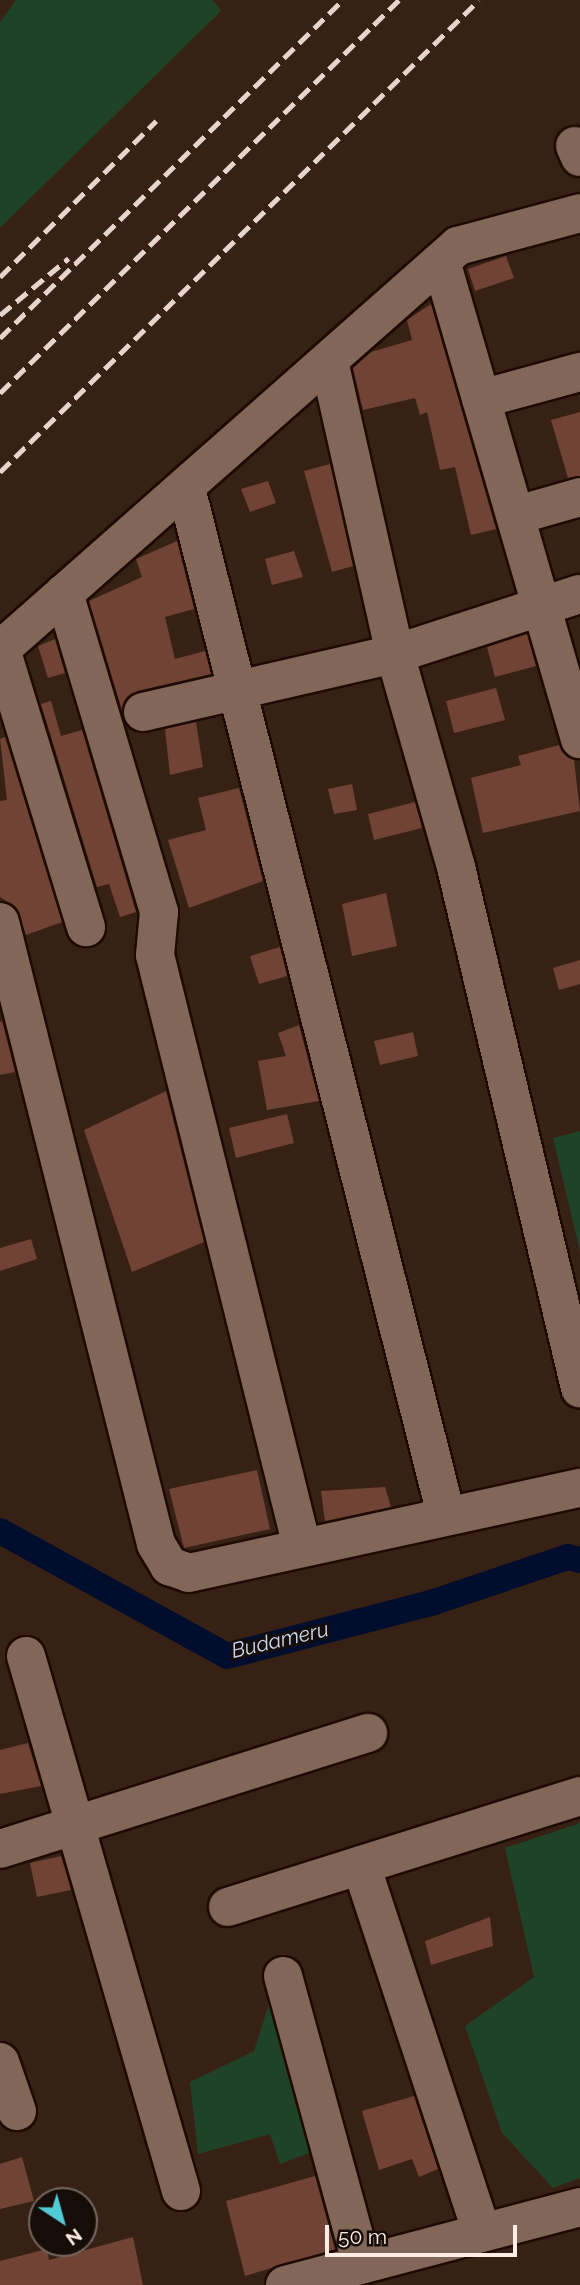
<!DOCTYPE html>
<html>
<head>
<meta charset="utf-8">
<style>
	body { margin:0 }
	#map { position:relative; width:580px; height:2285px; overflow:hidden; background:#372115; font-family:Raleway,sans-serif }
	div>[style] { position:absolute }
	.green>* { inset:0; background:#1f4326 }
	.canal>* { height:26px; margin:-13px; padding:0 13px; transform-origin:13px; border-radius:13px; background:#010d2c }
	.building>* { inset:0; background:#704335 }
	.roads { filter:drop-shadow(2px 0 #1e0a01) drop-shadow(-2px 0 #1e0a01) drop-shadow(0 2px #1e0a01) drop-shadow(0 -2px #1e0a01) }
	.minor>* { height:38px; margin:-19px; padding:0 19px; transform-origin:19px; border-radius:19px; background:#826759 }
	.rail>* { height:5px; margin-top:-2.5px; transform-origin:0; background:repeating-linear-gradient(90deg,#e6d5cd 0 14px,transparent 0 21px) }
	span { translate:-50% -50%; white-space:nowrap; text-align:center; line-height:1.15; -webkit-text-stroke:5px #170d08; paint-order:stroke }
	.water-label { font-size:21px; color:#cadaf3; font-style:italic }
	.north { position:absolute; left:28px; top:2187px; width:70px; height:70px; box-sizing:border-box; background:#170d08; border:2px solid #736760; border-radius:50%; rotate:144deg; font-size:19px; font-weight:700; line-height:28px; text-align:center; color:#fdede5 }
	.north::after { content:''; display:block; margin:auto; width:24px; height:32px; background:#52cbd7; clip-path:polygon(50% 0,100% 100%,50% 72%,0 100%) }
	.scale { position:absolute; left:325px; top:2225px; width:192px; height:32px; box-sizing:border-box; border:4px solid #fdede5; border-top:0; padding-left:9px; font-size:21px; line-height:24px; white-space:nowrap; color:#fdede5; -webkit-text-stroke:5px #170d08; paint-order:stroke }
</style>
</head>
<body>
<div id="map">
	<div class="green">
		<i style="clip-path:polygon(16px 0,213px 0,221px 11px,0 228px,0 22px)"></i>
		<i style="clip-path:polygon(580px 1131px,580px 1252px,553px 1138px)"></i>
		<i style="clip-path:polygon(580px 1823px,580px 2178px,553px 2188px,502px 2133px,465px 2026px,534px 1977px,505px 1848px)"></i>
		<i style="clip-path:polygon(274px 1988px,317px 2150px,280px 2164px,270px 2134px,198px 2154px,190px 2082px,254px 2051px)"></i>
	</div>
	<div class="canal">
		<i style="left:0;top:1531px;width:259px;rotate:28.8deg"></i>
		<i style="left:227px;top:1656px;width:214px;rotate:-14.6deg"></i>
		<i style="left:434px;top:1602px;width:141px;rotate:-18.6deg"></i>
		<i style="left:568px;top:1557px;width:12px;rotate:14deg"></i>
	</div>
	<div class="building">
		<i style="clip-path:polygon(506px 256px,514px 278px,475px 291px,468px 269px)"></i>
		<i style="clip-path:polygon(431px 304px,496px 529px,471px 535px,455px 467px,440px 470px,427px 412px,420px 415px,415px 398px,363px 410px,353px 368px,371px 352px,412px 340px,407px 320px)"></i>
		<i style="clip-path:polygon(580px 412px,580px 476px,568px 478px,551px 420px)"></i>
		<i style="clip-path:polygon(330px 464px,353px 566px,332px 572px,304px 471px)"></i>
		<i style="clip-path:polygon(268px 481px,276px 503px,250px 512px,241px 489px)"></i>
		<i style="clip-path:polygon(177px 541px,194px 609px,165px 617px,175px 659px,205px 651px,211px 674px,137px 691px,122px 710px,89px 601px,142px 577px,136px 559px)"></i>
		<i style="clip-path:polygon(294px 551px,303px 577px,272px 585px,265px 559px)"></i>
		<i style="clip-path:polygon(527px 634px,536px 666px,495px 677px,487px 647px)"></i>
		<i style="clip-path:polygon(55px 639px,65px 673px,48px 678px,38px 646px)"></i>
		<i style="clip-path:polygon(496px 688px,505px 720px,454px 733px,446px 701px)"></i>
		<i style="clip-path:polygon(51px 701px,61px 736px,82px 730px,136px 912px,120px 917px,109px 884px,97px 887px,41px 704px)"></i>
		<i style="clip-path:polygon(196px 722px,203px 767px,170px 775px,165px 729px)"></i>
		<i style="clip-path:polygon(5px 737px,62px 922px,26px 935px,16px 907px,0 897px,0 801px,7px 800px,0 739px)"></i>
		<i style="clip-path:polygon(559px 745px,574px 760px,580px 811px,483px 833px,471px 778px,521px 765px,518px 756px)"></i>
		<i style="clip-path:polygon(352px 784px,357px 810px,334px 814px,328px 789px)"></i>
		<i style="clip-path:polygon(239px 788px,263px 881px,189px 908px,168px 840px,206px 830px,198px 798px)"></i>
		<i style="clip-path:polygon(415px 802px,422px 828px,374px 840px,368px 814px)"></i>
		<i style="clip-path:polygon(386px 893px,397px 946px,352px 956px,342px 904px)"></i>
		<i style="clip-path:polygon(280px 947px,287px 976px,259px 984px,250px 956px)"></i>
		<i style="clip-path:polygon(580px 960px,580px 984px,559px 990px,553px 968px)"></i>
		<i style="clip-path:polygon(2px 1021px,15px 1072px,0 1075px,0 1022px)"></i>
		<i style="clip-path:polygon(299px 1025px,319px 1101px,267px 1110px,258px 1061px,286px 1056px,278px 1033px)"></i>
		<i style="clip-path:polygon(413px 1032px,418px 1056px,380px 1065px,374px 1041px)"></i>
		<i style="clip-path:polygon(166px 1091px,204px 1242px,132px 1272px,84px 1130px)"></i>
		<i style="clip-path:polygon(287px 1114px,294px 1143px,236px 1158px,229px 1128px)"></i>
		<i style="clip-path:polygon(31px 1239px,37px 1259px,0 1271px,0 1248px)"></i>
		<i style="clip-path:polygon(257px 1470px,270px 1529px,184px 1548px,169px 1489px)"></i>
		<i style="clip-path:polygon(385px 1487px,391px 1507px,325px 1521px,321px 1491px)"></i>
		<i style="clip-path:polygon(28px 1743px,41px 1786px,0 1794px,0 1750px)"></i>
		<i style="clip-path:polygon(61px 1856px,71px 1890px,37px 1897px,30px 1863px)"></i>
		<i style="clip-path:polygon(490px 1917px,493px 1946px,431px 1965px,425px 1941px)"></i>
		<i style="clip-path:polygon(414px 2096px,438px 2169px,419px 2177px,412px 2159px,379px 2170px,362px 2111px)"></i>
		<i style="clip-path:polygon(22px 2157px,34px 2201px,0 2209px,0 2164px)"></i>
		<i style="clip-path:polygon(315px 2176px,335px 2249px,245px 2276px,226px 2201px)"></i>
		<i style="clip-path:polygon(133px 2237px,143px 2285px,0 2285px,0 2261px,47px 2249px,49px 2260px)"></i>
	</div>
	<div class="roads">
		<div class="minor">
			<i style="left:575px;top:146px;width:12px;rotate:66deg"></i>
			<i style="left:441px;top:261px;width:498px;rotate:73.8deg"></i>
			<i style="left:329px;top:361px;width:300px;rotate:77.3deg"></i>
			<i style="left:395px;top:654px;width:222px;rotate:74deg"></i>
			<i style="left:456px;top:867px;width:536px;rotate:76.61deg"></i>
			<i style="left:481px;top:399px;width:103px;rotate:-15.3deg"></i>
			<i style="left:186px;top:488px;width:1059px;rotate:75.79deg"></i>
			<i style="left:517px;top:515px;width:66px;rotate:-15.9deg"></i>
			<i style="left:64px;top:593px;width:333px;rotate:73.4deg"></i>
			<i style="left:159px;top:912px;width:43px;rotate:95.3deg"></i>
			<i style="left:155px;top:955px;width:610px;rotate:76.05deg"></i>
			<i style="left:1px;top:649px;width:291px;rotate:73deg"></i>
			<i style="left:0;top:650px;width:611px;rotate:-41.42deg"></i>
			<i style="left:458px;top:246px;width:126px;rotate:-15.1deg"></i>
			<i style="left:143px;top:712px;width:259px;rotate:-13deg"></i>
			<i style="left:395px;top:654px;width:194px;rotate:-18deg"></i>
			<i style="left:0;top:922px;width:641px;rotate:75.92deg"></i>
			<i style="left:156px;top:1544px;width:26px;rotate:59deg"></i>
			<i style="left:169px;top:1566px;width:21px;rotate:19deg"></i>
			<i style="left:189px;top:1573px;width:400px;rotate:-12.3deg"></i>
			<i style="left:26px;top:1656px;width:557px;rotate:73.84deg"></i>
			<i style="left:0;top:1849px;width:386px;rotate:-17.5deg"></i>
			<i style="left:361px;top:1865px;width:387px;rotate:71.8deg"></i>
			<i style="left:228px;top:1907px;width:369px;rotate:-17.5deg"></i>
			<i style="left:283px;top:1976px;width:299px;rotate:74.7deg"></i>
			<i style="left:0;top:2062px;width:52px;rotate:70.9deg"></i>
			<i style="left:285px;top:2285px;width:305px;rotate:-14.8deg"></i>
		</div>
	</div>
	<div class="rail">
		<i style="left:0;top:277px;width:221px;rotate:-45deg"></i>
		<i style="left:0;top:315px;width:89px;rotate:-39.6deg"></i>
		<i style="left:0;top:338px;width:482px;rotate:-44.6deg"></i>
		<i style="left:0;top:393px;width:560px;rotate:-44.57deg"></i>
		<i style="left:0;top:472px;width:672px;rotate:-44.58deg"></i>
	</div>
	<div class="water-label">
		<span style="left:280px;top:1640px;rotate:-13deg">Budameru</span>
	</div>
	<div class="north">N</div>
	<div class="scale">50 m</div>
</div>
</body>
</html>
